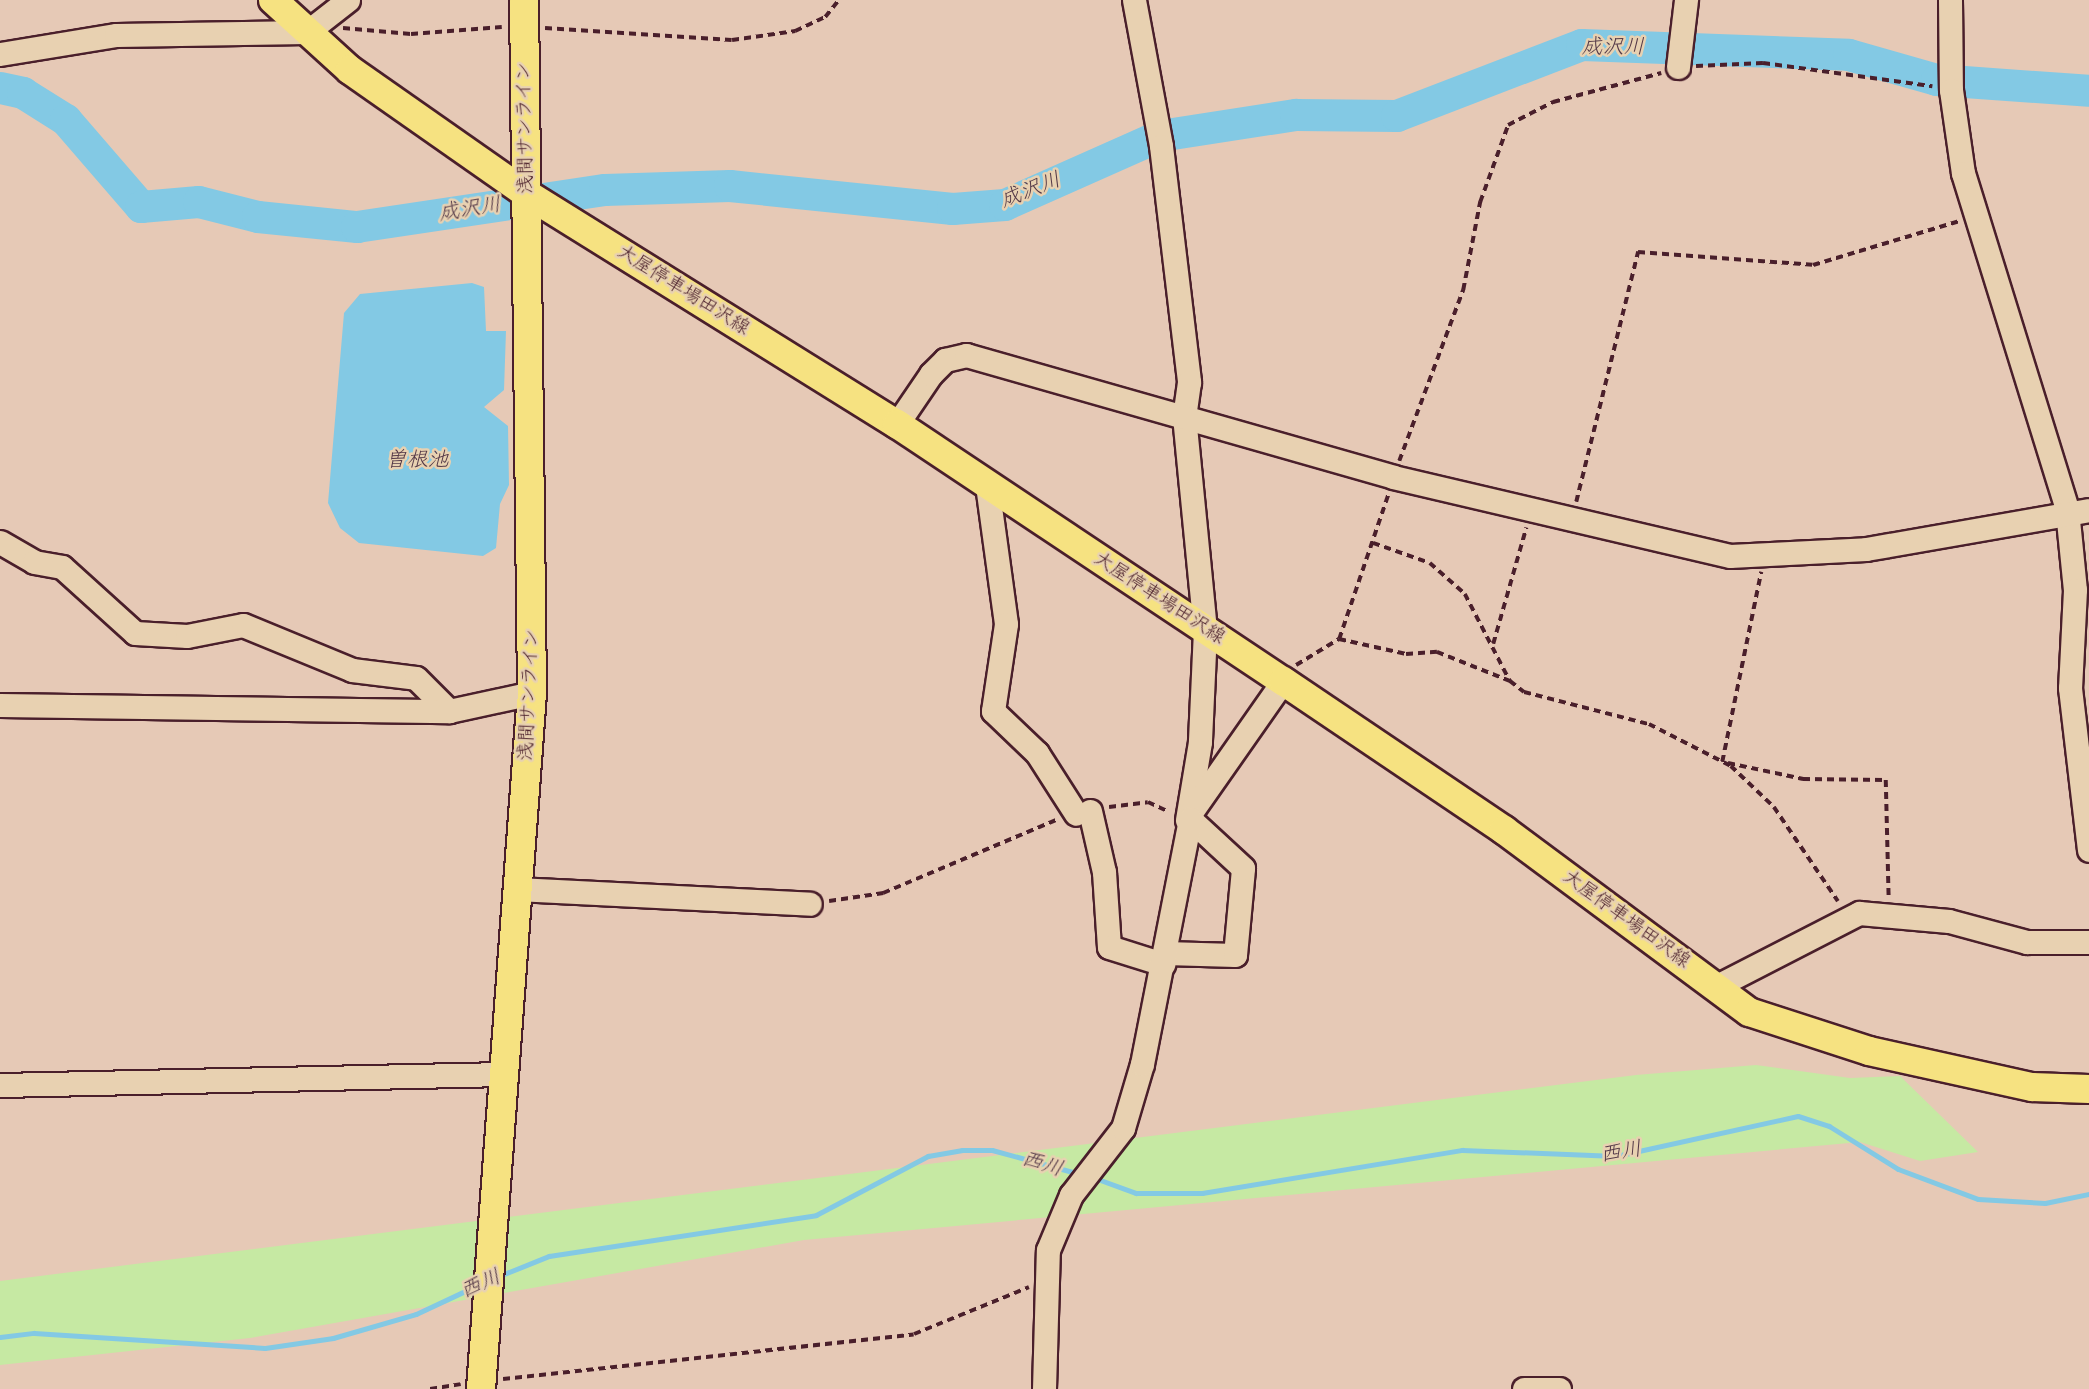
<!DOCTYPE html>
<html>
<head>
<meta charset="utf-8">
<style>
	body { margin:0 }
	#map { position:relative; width:2089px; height:1389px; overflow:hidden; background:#e6c9b6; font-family:Kalam,"Klee One",sans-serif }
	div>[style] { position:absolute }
	.green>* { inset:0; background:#c6e9a3 }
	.water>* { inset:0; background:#83c9e4 }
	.stream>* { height:5px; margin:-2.5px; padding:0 2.5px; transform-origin:2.5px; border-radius:2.5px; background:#83c9e4 }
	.river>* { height:32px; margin:-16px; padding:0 16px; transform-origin:16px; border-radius:16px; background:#83c9e4 }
	.path>* { height:3.5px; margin-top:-1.75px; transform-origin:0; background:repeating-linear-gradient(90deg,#4a1f2b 0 7px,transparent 0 12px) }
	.roads { filter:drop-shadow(2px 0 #4a1f2b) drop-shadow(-2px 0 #4a1f2b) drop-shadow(0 2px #4a1f2b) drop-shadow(0 -2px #4a1f2b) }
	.minor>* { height:23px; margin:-11.5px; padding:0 11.5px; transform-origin:11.5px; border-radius:11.5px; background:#e8d1b1 }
	.major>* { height:28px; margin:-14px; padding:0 14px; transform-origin:14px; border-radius:14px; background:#f6e281 }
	span { translate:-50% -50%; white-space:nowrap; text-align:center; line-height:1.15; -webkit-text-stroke:5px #e8d1b1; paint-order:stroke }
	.street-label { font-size:19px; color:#4a1f2b }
	.water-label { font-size:21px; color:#533847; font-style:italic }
</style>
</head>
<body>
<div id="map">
	<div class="green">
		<i style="clip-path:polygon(1756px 1065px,1850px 1078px,1900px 1076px,1978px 1152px,1920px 1161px,1860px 1142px,804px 1240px,250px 1338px,0 1365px,0 1281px,1636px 1075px)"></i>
	</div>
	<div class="water">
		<i style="clip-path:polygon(472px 283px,484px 287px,486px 331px,506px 331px,504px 390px,484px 407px,508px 426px,509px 485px,500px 504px,496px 548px,483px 556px,359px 543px,340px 528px,328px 503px,344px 313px,360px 294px)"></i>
	</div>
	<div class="stream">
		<i style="left:1092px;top:1177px;width:47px;rotate:20deg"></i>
		<i style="left:1136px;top:1193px;width:66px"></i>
		<i style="left:1202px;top:1193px;width:264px;rotate:-9.4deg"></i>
		<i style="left:1462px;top:1150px;width:154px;rotate:2.2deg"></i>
		<i style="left:1616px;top:1156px;width:186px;rotate:-12.4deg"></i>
		<i style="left:1798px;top:1116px;width:33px;rotate:18deg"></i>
		<i style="left:1829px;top:1126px;width:81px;rotate:31.9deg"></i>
		<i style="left:1898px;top:1169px;width:85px;rotate:20.6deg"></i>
		<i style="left:1978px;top:1199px;width:67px;rotate:3.4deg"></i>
		<i style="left:2045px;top:1203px;width:45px;rotate:-11.6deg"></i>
		<i style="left:499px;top:1276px;width:54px;rotate:-21.8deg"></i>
		<i style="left:549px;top:1256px;width:270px;rotate:-8.7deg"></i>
		<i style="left:816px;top:1215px;width:127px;rotate:-27.8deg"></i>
		<i style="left:928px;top:1156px;width:35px;rotate:-10deg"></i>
		<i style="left:962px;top:1150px;width:30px"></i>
		<i style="left:992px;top:1150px;width:91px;rotate:15.3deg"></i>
		<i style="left:0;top:1337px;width:34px;rotate:-7deg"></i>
		<i style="left:34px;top:1333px;width:231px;rotate:3.7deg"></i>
		<i style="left:265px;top:1348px;width:69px;rotate:-8.4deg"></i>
		<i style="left:333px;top:1338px;width:86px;rotate:-16.1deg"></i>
		<i style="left:416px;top:1314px;width:71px;rotate:-25.1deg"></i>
	</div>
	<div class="river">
		<i style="left:0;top:88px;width:24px;rotate:12deg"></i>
		<i style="left:23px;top:93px;width:51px;rotate:32.1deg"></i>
		<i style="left:66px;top:120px;width:115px;rotate:49.2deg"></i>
		<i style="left:141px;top:207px;width:58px;rotate:-4.9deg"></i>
		<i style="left:199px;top:202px;width:61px;rotate:14.3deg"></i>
		<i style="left:258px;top:217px;width:100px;rotate:5.8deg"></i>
		<i style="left:357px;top:227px;width:251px;rotate:-8.5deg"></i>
		<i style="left:605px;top:190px;width:125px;rotate:-1.8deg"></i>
		<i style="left:730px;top:186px;width:224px;rotate:5.9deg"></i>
		<i style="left:953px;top:209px;width:52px;rotate:-4.4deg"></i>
		<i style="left:1005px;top:205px;width:170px;rotate:-24deg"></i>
		<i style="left:1160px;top:136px;width:138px;rotate:-8.8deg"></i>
		<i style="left:1296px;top:115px;width:101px;rotate:0.6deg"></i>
		<i style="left:1397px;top:116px;width:198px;rotate:-21deg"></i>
		<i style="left:1582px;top:45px;width:267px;rotate:2.1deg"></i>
		<i style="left:1849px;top:55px;width:91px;rotate:15.9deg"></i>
		<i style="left:1937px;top:80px;width:152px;rotate:4.1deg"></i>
	</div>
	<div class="path">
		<i style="left:343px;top:28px;width:68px;rotate:5deg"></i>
		<i style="left:411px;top:34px;width:91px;rotate:-4.4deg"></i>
		<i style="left:545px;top:28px;width:187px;rotate:3.7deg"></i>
		<i style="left:732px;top:40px;width:64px;rotate:-8.1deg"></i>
		<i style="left:795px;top:31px;width:33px;rotate:-25deg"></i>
		<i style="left:825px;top:17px;width:22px;rotate:-51deg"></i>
		<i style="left:1696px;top:66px;width:67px;rotate:-2.6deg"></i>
		<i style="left:1763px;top:63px;width:171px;rotate:7.8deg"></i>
		<i style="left:1399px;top:461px;width:183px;rotate:-69.5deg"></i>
		<i style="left:1463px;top:290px;width:90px;rotate:-79.1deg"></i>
		<i style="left:1480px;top:202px;width:82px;rotate:-70deg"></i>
		<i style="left:1508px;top:125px;width:51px;rotate:-27.1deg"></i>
		<i style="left:1553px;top:102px;width:112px;rotate:-15deg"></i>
		<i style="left:1576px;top:502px;width:258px;rotate:-76.1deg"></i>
		<i style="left:1638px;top:252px;width:175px;rotate:4.2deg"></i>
		<i style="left:1813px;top:265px;width:153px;rotate:-16.7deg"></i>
		<i style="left:1373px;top:543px;width:60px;rotate:19.3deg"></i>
		<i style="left:1430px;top:563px;width:47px;rotate:41.5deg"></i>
		<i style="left:1465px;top:594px;width:98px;rotate:62.7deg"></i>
		<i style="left:1510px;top:681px;width:18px;rotate:38deg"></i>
		<i style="left:1524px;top:692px;width:129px;rotate:14.4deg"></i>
		<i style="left:1649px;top:724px;width:92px;rotate:27.1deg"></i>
		<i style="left:1731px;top:766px;width:59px;rotate:43.6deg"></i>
		<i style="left:1774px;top:807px;width:114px;rotate:55.8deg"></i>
		<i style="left:1339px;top:639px;width:69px;rotate:12.6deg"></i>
		<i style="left:1406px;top:654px;width:31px;rotate:-4deg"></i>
		<i style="left:1437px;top:652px;width:79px;rotate:21.7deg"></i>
		<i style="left:1493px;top:644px;width:121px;rotate:-74.1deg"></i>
		<i style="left:1296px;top:665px;width:50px;rotate:-31.2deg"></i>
		<i style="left:1339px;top:639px;width:152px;rotate:-71.2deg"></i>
		<i style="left:1722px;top:762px;width:194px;rotate:-78.4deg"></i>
		<i style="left:1728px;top:763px;width:77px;rotate:12deg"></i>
		<i style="left:1803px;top:779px;width:83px;rotate:0.7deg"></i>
		<i style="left:1886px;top:780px;width:119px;rotate:88.6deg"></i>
		<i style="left:1109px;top:807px;width:39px;rotate:-7deg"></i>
		<i style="left:1148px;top:802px;width:23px;rotate:25deg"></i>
		<i style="left:829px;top:901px;width:55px;rotate:-8.4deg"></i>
		<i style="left:883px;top:893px;width:190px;rotate:-22.9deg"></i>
		<i style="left:503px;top:1379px;width:413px;rotate:-6.2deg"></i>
		<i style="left:914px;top:1334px;width:124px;rotate:-22.2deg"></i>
		<i style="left:430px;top:1389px;width:31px;rotate:-9deg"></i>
	</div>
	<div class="roads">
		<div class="minor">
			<i style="left:1134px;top:0;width:148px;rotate:79.5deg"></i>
			<i style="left:1161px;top:146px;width:238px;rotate:83.2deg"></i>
			<i style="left:1189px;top:382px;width:34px;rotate:98deg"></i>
			<i style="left:1184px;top:416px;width:215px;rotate:84.4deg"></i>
			<i style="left:1205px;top:630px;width:112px;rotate:92.6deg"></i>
			<i style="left:1200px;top:742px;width:79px;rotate:99.5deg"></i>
			<i style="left:1950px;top:0;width:90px;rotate:89.4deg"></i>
			<i style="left:1951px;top:90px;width:84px;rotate:81.8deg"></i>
			<i style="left:1963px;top:173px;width:353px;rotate:72.8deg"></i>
			<i style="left:2067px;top:510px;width:80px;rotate:84.3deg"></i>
			<i style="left:2075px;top:590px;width:98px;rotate:92.9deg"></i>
			<i style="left:2070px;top:688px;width:163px;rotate:83.3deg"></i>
			<i style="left:0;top:54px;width:118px;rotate:-9.3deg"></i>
			<i style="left:116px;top:35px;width:191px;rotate:-0.9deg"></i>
			<i style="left:307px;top:32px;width:52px;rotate:-38deg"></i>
			<i style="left:1678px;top:67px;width:67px;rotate:-83.2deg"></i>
			<i style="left:897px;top:424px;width:60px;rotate:-55.8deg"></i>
			<i style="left:931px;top:374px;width:20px;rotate:-45deg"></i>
			<i style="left:945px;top:360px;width:22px;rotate:-13deg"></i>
			<i style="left:966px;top:355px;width:444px;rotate:15.9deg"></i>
			<i style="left:1393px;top:477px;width:346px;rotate:13.2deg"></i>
			<i style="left:1730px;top:556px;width:136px;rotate:-2.9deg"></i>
			<i style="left:1866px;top:549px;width:226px;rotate:-9.9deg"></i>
			<i style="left:987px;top:485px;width:140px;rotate:82.2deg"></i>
			<i style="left:1006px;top:624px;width:88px;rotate:98.5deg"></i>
			<i style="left:993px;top:711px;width:61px;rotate:43.7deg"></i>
			<i style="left:1037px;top:753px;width:72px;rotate:57.4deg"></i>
			<i style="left:0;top:542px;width:39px;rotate:30deg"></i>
			<i style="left:34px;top:562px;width:28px;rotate:10deg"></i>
			<i style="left:62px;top:567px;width:98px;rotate:42.1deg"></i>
			<i style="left:135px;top:633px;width:52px;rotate:3.3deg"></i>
			<i style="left:187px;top:636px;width:57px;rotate:-11.1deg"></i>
			<i style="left:243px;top:625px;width:118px;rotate:22.4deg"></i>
			<i style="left:352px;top:670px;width:64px;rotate:7.1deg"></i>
			<i style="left:416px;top:678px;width:47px;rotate:45deg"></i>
			<i style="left:0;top:705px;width:449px;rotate:0.8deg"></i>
			<i style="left:449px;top:711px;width:85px;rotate:-12.2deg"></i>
			<i style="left:1090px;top:811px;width:63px;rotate:77.1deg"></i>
			<i style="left:1104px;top:872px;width:75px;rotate:86.2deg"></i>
			<i style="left:1109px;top:947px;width:57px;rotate:17.5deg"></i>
			<i style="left:1192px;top:811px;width:159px;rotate:-55deg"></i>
			<i style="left:518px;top:889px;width:292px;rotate:2.9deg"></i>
			<i style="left:1165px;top:953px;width:70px;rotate:1.6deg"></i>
			<i style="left:1235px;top:955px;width:87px;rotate:-84.7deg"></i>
			<i style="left:1243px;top:868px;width:72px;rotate:-137.2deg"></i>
			<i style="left:1717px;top:986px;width:160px;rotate:-27.2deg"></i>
			<i style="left:1859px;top:913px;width:90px;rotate:5.1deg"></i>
			<i style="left:1949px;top:921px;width:81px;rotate:15.1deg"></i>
			<i style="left:2027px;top:942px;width:62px"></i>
			<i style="left:0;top:1085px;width:503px;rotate:-1.25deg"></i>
			<i style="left:1044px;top:1389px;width:139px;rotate:-88.4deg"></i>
			<i style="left:1048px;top:1250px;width:60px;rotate:-67.3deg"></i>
			<i style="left:1071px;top:1195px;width:85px;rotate:-52.2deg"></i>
			<i style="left:1123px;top:1128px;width:67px;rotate:-73.5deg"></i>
			<i style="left:1142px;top:1064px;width:250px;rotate:-78.9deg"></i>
			<i style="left:1524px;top:1389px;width:35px"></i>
		</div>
		<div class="major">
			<i style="left:273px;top:0;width:104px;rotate:42.3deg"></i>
			<i style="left:350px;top:70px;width:216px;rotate:35deg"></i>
			<i style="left:527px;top:194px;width:436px;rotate:31.9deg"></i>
			<i style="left:897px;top:424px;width:464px;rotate:33.7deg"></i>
			<i style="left:1283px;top:681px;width:267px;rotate:34deg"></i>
			<i style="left:1504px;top:830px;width:305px;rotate:36.6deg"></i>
			<i style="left:1749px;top:1012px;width:126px;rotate:18deg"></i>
			<i style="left:1869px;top:1051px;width:167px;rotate:12.5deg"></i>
			<i style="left:2032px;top:1087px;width:57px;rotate:2deg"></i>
			<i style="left:481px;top:1389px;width:698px;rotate:-85.81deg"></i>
			<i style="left:532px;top:693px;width:693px;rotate:-90.66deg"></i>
		</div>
	</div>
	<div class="street-label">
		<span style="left:526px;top:128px;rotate:-91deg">浅間サンライン</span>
		<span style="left:683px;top:291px;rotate:32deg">大屋停車場田沢線</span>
		<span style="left:1159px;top:599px;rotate:33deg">大屋停車場田沢線</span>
		<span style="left:530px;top:695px;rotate:-87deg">浅間サンライン</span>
		<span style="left:1626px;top:920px;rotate:36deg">大屋停車場田沢線</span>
	</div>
	<div class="water-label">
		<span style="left:1613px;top:48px">成沢川</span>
		<span style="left:1031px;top:191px;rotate:-21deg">成沢川</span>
		<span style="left:470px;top:210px;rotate:-9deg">成沢川</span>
		<span style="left:417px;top:461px">曽根池</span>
		<span style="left:1621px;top:1153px;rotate:-9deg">西川</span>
		<span style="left:1042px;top:1165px;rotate:17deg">西川</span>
		<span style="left:481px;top:1285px;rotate:-24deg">西川</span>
	</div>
</div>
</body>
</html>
